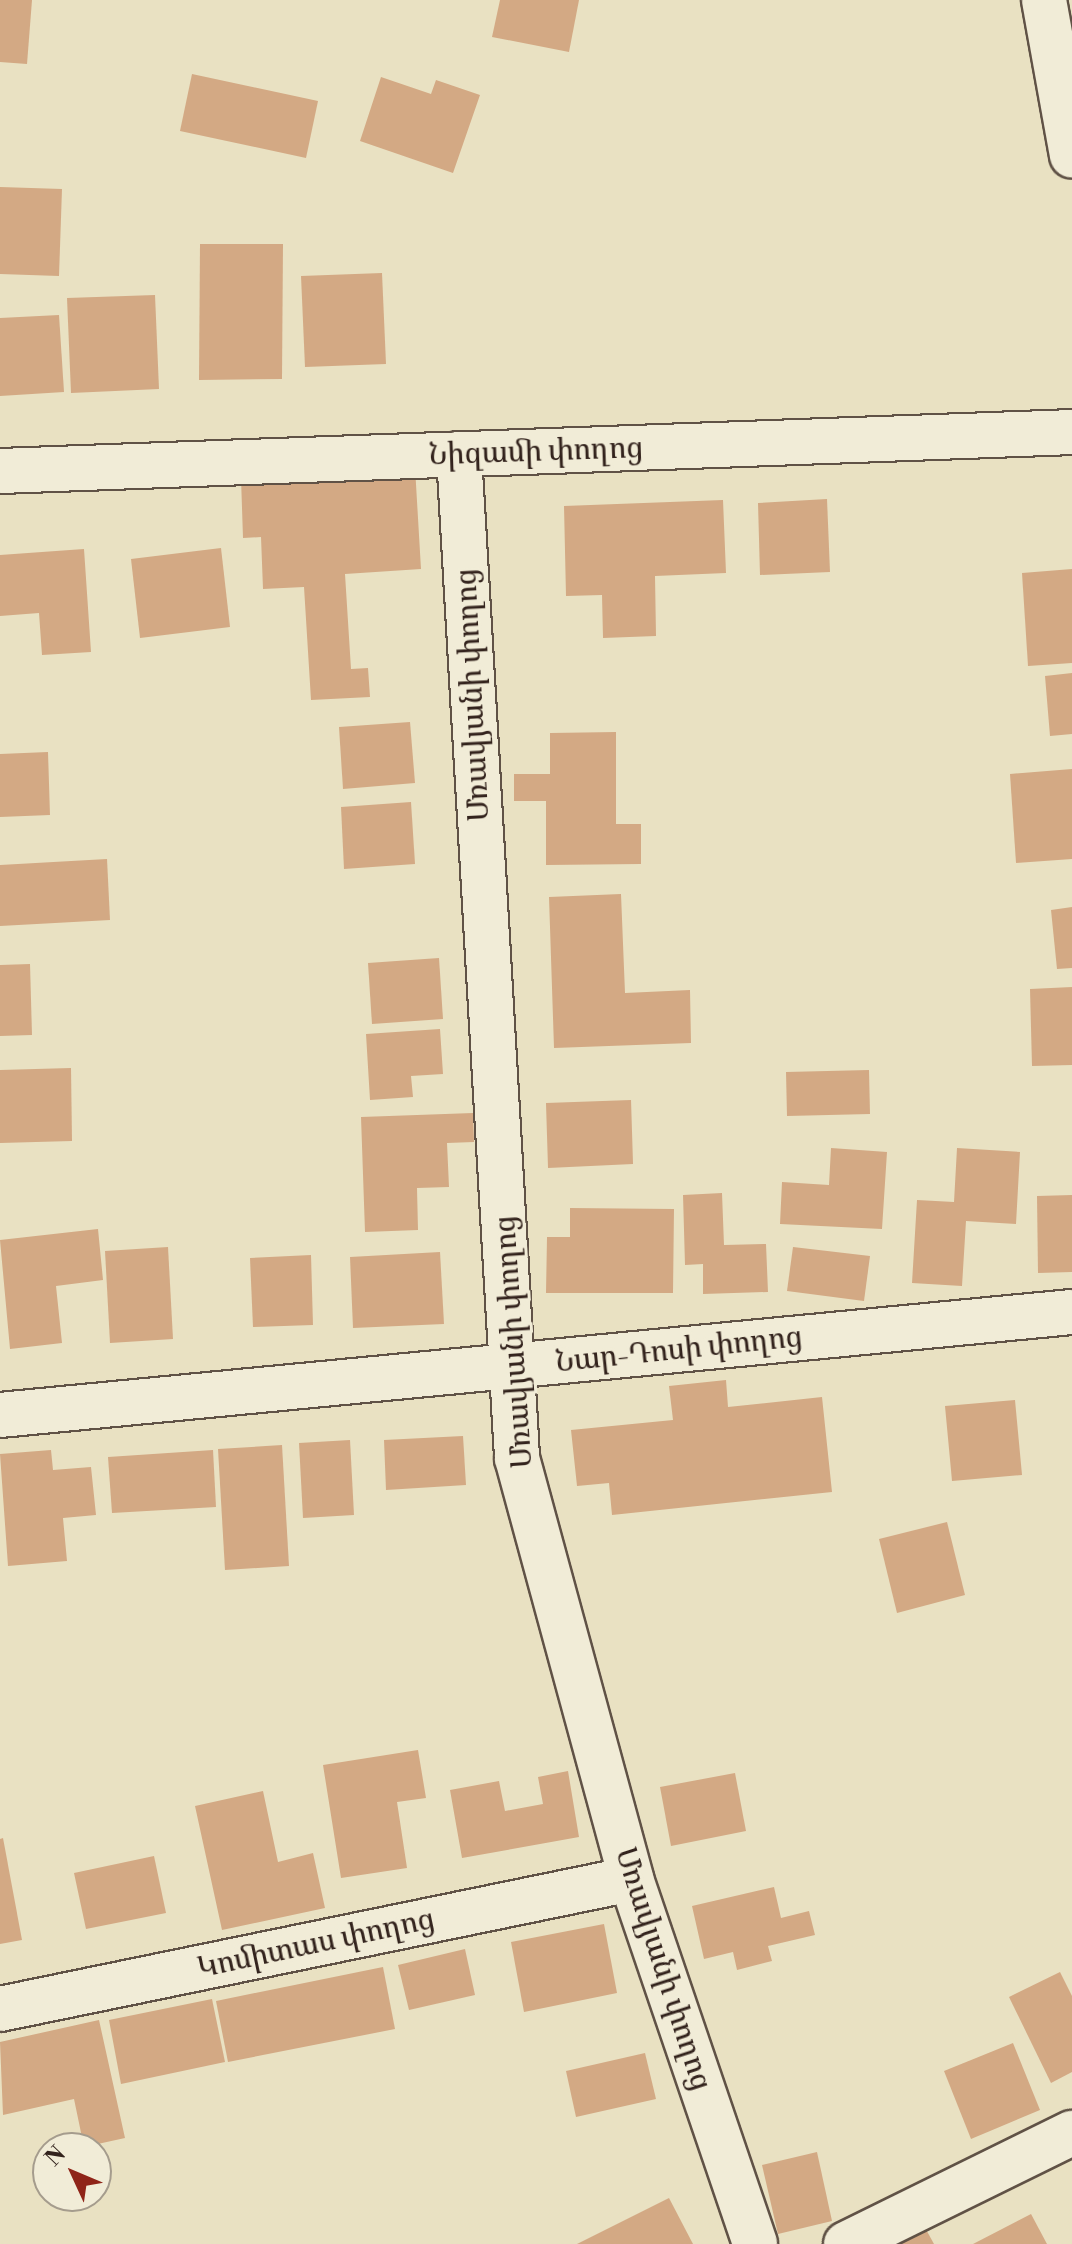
<!DOCTYPE html>
<html>
<head>
<meta charset="utf-8">
<style>
	body { margin:0 }
	#map { position:relative; width:1072px; height:2244px; overflow:hidden; background:#e9e1c2; font-family:"Libre Bodoni","Noto Serif Armenian",serif }
	div>[style] { position:absolute }
	.building>* { inset:0; background:#d3a984 }
	.roads { filter:drop-shadow(2px 0 #605246) drop-shadow(-2px 0 #605246) drop-shadow(0 2px #605246) drop-shadow(0 -2px #605246) }
	.minor>* { height:44px; margin:-22px; padding:0 22px; transform-origin:22px; border-radius:22px; background:#f1ecd7 }
	span { translate:-50% -50%; white-space:nowrap; text-align:center; line-height:1.15; -webkit-text-stroke:6px #f1ecd7; paint-order:stroke }
	.street-label { font-size:30px; color:#33231d }
	.north { position:absolute; left:32px; top:2132px; width:80px; height:80px; box-sizing:border-box; background:#f1ecd7; border:2px solid #a59c8d; border-radius:50%; rotate:314deg; font-size:22px; font-weight:700; line-height:32px; text-align:center; color:#33231d }
	.north::after { content:''; display:block; margin:auto; width:28px; height:36px; background:#8f2418; clip-path:polygon(50% 0,100% 100%,50% 72%,0 100%) }
</style>
</head>
<body>
<div id="map">
	<div class="building">
		<i style="clip-path:polygon(0 0,32px 0,27px 64px,0 62px)"></i>
		<i style="clip-path:polygon(500px 0,579px 0,569px 52px,492px 37px)"></i>
		<i style="clip-path:polygon(192px 74px,318px 101px,306px 158px,180px 131px)"></i>
		<i style="clip-path:polygon(381px 77px,431px 94px,436px 80px,480px 95px,453px 173px,360px 141px)"></i>
		<i style="clip-path:polygon(0 187px,62px 189px,59px 276px,0 274px)"></i>
		<i style="clip-path:polygon(200px 244px,283px 244px,282px 379px,199px 380px)"></i>
		<i style="clip-path:polygon(382px 273px,386px 364px,305px 367px,301px 276px)"></i>
		<i style="clip-path:polygon(155px 295px,159px 389px,71px 393px,67px 298px)"></i>
		<i style="clip-path:polygon(59px 315px,64px 392px,0 396px,0 318px)"></i>
		<i style="clip-path:polygon(415px 467px,421px 569px,345px 574px,351px 669px,368px 668px,370px 697px,311px 700px,304px 587px,263px 589px,261px 537px,243px 538px,241px 478px)"></i>
		<i style="clip-path:polygon(827px 499px,830px 572px,760px 575px,758px 503px)"></i>
		<i style="clip-path:polygon(723px 500px,726px 573px,655px 576px,656px 636px,603px 638px,602px 595px,566px 596px,564px 506px)"></i>
		<i style="clip-path:polygon(221px 548px,230px 627px,140px 638px,131px 559px)"></i>
		<i style="clip-path:polygon(84px 549px,91px 652px,42px 655px,39px 613px,0 616px,0 555px)"></i>
		<i style="clip-path:polygon(1072px 569px,1072px 663px,1028px 666px,1022px 573px)"></i>
		<i style="clip-path:polygon(1072px 673px,1072px 734px,1050px 736px,1045px 676px)"></i>
		<i style="clip-path:polygon(410px 722px,415px 783px,343px 789px,339px 727px)"></i>
		<i style="clip-path:polygon(616px 732px,616px 824px,641px 824px,641px 864px,546px 865px,546px 801px,514px 801px,514px 774px,550px 774px,550px 733px)"></i>
		<i style="clip-path:polygon(48px 752px,50px 815px,0 817px,0 754px)"></i>
		<i style="clip-path:polygon(1072px 769px,1072px 859px,1016px 863px,1010px 774px)"></i>
		<i style="clip-path:polygon(411px 802px,415px 864px,344px 869px,341px 807px)"></i>
		<i style="clip-path:polygon(107px 859px,110px 920px,0 926px,0 865px)"></i>
		<i style="clip-path:polygon(621px 894px,625px 993px,690px 990px,691px 1043px,554px 1048px,549px 897px)"></i>
		<i style="clip-path:polygon(1072px 907px,1072px 968px,1057px 969px,1051px 910px)"></i>
		<i style="clip-path:polygon(439px 958px,443px 1019px,372px 1024px,368px 963px)"></i>
		<i style="clip-path:polygon(30px 964px,32px 1035px,0 1036px,0 965px)"></i>
		<i style="clip-path:polygon(1072px 987px,1072px 1065px,1032px 1066px,1030px 989px)"></i>
		<i style="clip-path:polygon(440px 1029px,443px 1074px,411px 1076px,413px 1097px,370px 1100px,366px 1034px)"></i>
		<i style="clip-path:polygon(71px 1068px,72px 1141px,0 1143px,0 1070px)"></i>
		<i style="clip-path:polygon(869px 1070px,870px 1114px,787px 1116px,786px 1072px)"></i>
		<i style="clip-path:polygon(631px 1100px,633px 1164px,548px 1168px,546px 1103px)"></i>
		<i style="clip-path:polygon(473px 1113px,474px 1142px,447px 1143px,449px 1187px,417px 1188px,418px 1230px,365px 1232px,361px 1117px)"></i>
		<i style="clip-path:polygon(831px 1148px,887px 1152px,882px 1229px,780px 1224px,782px 1182px,829px 1185px)"></i>
		<i style="clip-path:polygon(957px 1148px,1020px 1152px,1016px 1224px,966px 1221px,962px 1286px,912px 1283px,917px 1200px,954px 1202px)"></i>
		<i style="clip-path:polygon(722px 1193px,724px 1245px,766px 1244px,768px 1292px,703px 1294px,703px 1264px,685px 1265px,683px 1195px)"></i>
		<i style="clip-path:polygon(1072px 1195px,1072px 1272px,1038px 1273px,1037px 1196px)"></i>
		<i style="clip-path:polygon(570px 1208px,674px 1209px,673px 1293px,546px 1293px,547px 1237px,570px 1237px)"></i>
		<i style="clip-path:polygon(98px 1229px,103px 1280px,56px 1286px,62px 1343px,10px 1349px,0 1240px)"></i>
		<i style="clip-path:polygon(168px 1247px,173px 1339px,110px 1343px,105px 1251px)"></i>
		<i style="clip-path:polygon(793px 1247px,870px 1256px,864px 1301px,787px 1291px)"></i>
		<i style="clip-path:polygon(440px 1252px,444px 1324px,353px 1328px,350px 1257px)"></i>
		<i style="clip-path:polygon(311px 1255px,313px 1325px,253px 1327px,250px 1258px)"></i>
		<i style="clip-path:polygon(726px 1380px,728px 1407px,822px 1397px,832px 1492px,612px 1515px,609px 1483px,577px 1486px,571px 1430px,673px 1420px,669px 1386px)"></i>
		<i style="clip-path:polygon(1015px 1400px,1022px 1475px,952px 1481px,945px 1406px)"></i>
		<i style="clip-path:polygon(463px 1436px,466px 1485px,386px 1490px,384px 1440px)"></i>
		<i style="clip-path:polygon(350px 1440px,354px 1515px,303px 1518px,299px 1443px)"></i>
		<i style="clip-path:polygon(282px 1445px,289px 1566px,225px 1570px,218px 1449px)"></i>
		<i style="clip-path:polygon(51px 1450px,53px 1470px,91px 1467px,96px 1515px,63px 1518px,67px 1561px,8px 1566px,0 1454px)"></i>
		<i style="clip-path:polygon(213px 1450px,216px 1507px,112px 1513px,108px 1457px)"></i>
		<i style="clip-path:polygon(947px 1522px,965px 1595px,897px 1613px,879px 1539px)"></i>
		<i style="clip-path:polygon(418px 1750px,426px 1798px,397px 1802px,407px 1868px,341px 1878px,323px 1765px)"></i>
		<i style="clip-path:polygon(568px 1771px,579px 1837px,462px 1858px,450px 1790px,499px 1781px,505px 1811px,543px 1804px,538px 1777px)"></i>
		<i style="clip-path:polygon(735px 1773px,746px 1831px,671px 1846px,660px 1787px)"></i>
		<i style="clip-path:polygon(263px 1791px,278px 1862px,313px 1853px,325px 1908px,222px 1930px,195px 1806px)"></i>
		<i style="clip-path:polygon(3px 1838px,22px 1940px,0 1944px,0 1839px)"></i>
		<i style="clip-path:polygon(154px 1856px,166px 1913px,86px 1929px,74px 1873px)"></i>
		<i style="clip-path:polygon(774px 1887px,781px 1918px,809px 1911px,815px 1935px,768px 1946px,772px 1961px,737px 1970px,733px 1952px,704px 1959px,692px 1906px)"></i>
		<i style="clip-path:polygon(604px 1924px,617px 1993px,524px 2012px,511px 1942px)"></i>
		<i style="clip-path:polygon(465px 1949px,475px 1995px,409px 2010px,398px 1965px)"></i>
		<i style="clip-path:polygon(383px 1967px,395px 2029px,228px 2062px,216px 2001px)"></i>
		<i style="clip-path:polygon(1060px 1972px,1072px 1996px,1072px 2072px,1051px 2083px,1009px 1997px)"></i>
		<i style="clip-path:polygon(212px 1999px,225px 2062px,121px 2084px,109px 2020px)"></i>
		<i style="clip-path:polygon(99px 2020px,125px 2138px,84px 2147px,74px 2099px,3px 2115px,0 2042px)"></i>
		<i style="clip-path:polygon(1013px 2043px,1040px 2110px,971px 2139px,944px 2071px)"></i>
		<i style="clip-path:polygon(645px 2053px,656px 2099px,576px 2117px,566px 2071px)"></i>
		<i style="clip-path:polygon(817px 2152px,832px 2221px,778px 2234px,762px 2165px)"></i>
		<i style="clip-path:polygon(669px 2198px,693px 2244px,577px 2244px)"></i>
		<i style="clip-path:polygon(1031px 2214px,1047px 2244px,973px 2244px)"></i>
		<i style="clip-path:polygon(923px 2224px,934px 2244px,885px 2244px)"></i>
	</div>
	<div class="roads">
		<div class="minor">
			<i style="left:1044px;top:0;width:158px;rotate:79.8deg"></i>
			<i style="left:459px;top:454px;width:1006px;rotate:86.69deg"></i>
			<i style="left:517px;top:1458px;width:436px;rotate:74.8deg"></i>
			<i style="left:631px;top:1879px;width:385px;rotate:71.2deg"></i>
			<i style="left:0;top:471px;width:1073px;rotate:-2.08deg"></i>
			<i style="left:0;top:1415px;width:1077px;rotate:-5.49deg"></i>
			<i style="left:0;top:2009px;width:644px;rotate:-11.64deg"></i>
			<i style="left:846px;top:2244px;width:252px;rotate:-26.2deg"></i>
		</div>
	</div>
	<div class="street-label">
		<span style="left:536px;top:452px;rotate:-2deg">Նիզամի փողոց</span>
		<span style="left:473px;top:695px;rotate:-93deg">Մռավյանի փողոց</span>
		<span style="left:514px;top:1342px;rotate:-94deg">Մռավյանի փողոց</span>
		<span style="left:679px;top:1350px;rotate:-6deg">Նար-Դոսի փողոց</span>
		<span style="left:316px;top:1944px;rotate:-12deg">Կոմիտաս փողոց</span>
		<span style="left:663px;top:1969px;rotate:72deg">Մռավյանի փողոց</span>
	</div>
	<div class="north">N</div>
</div>
</body>
</html>
